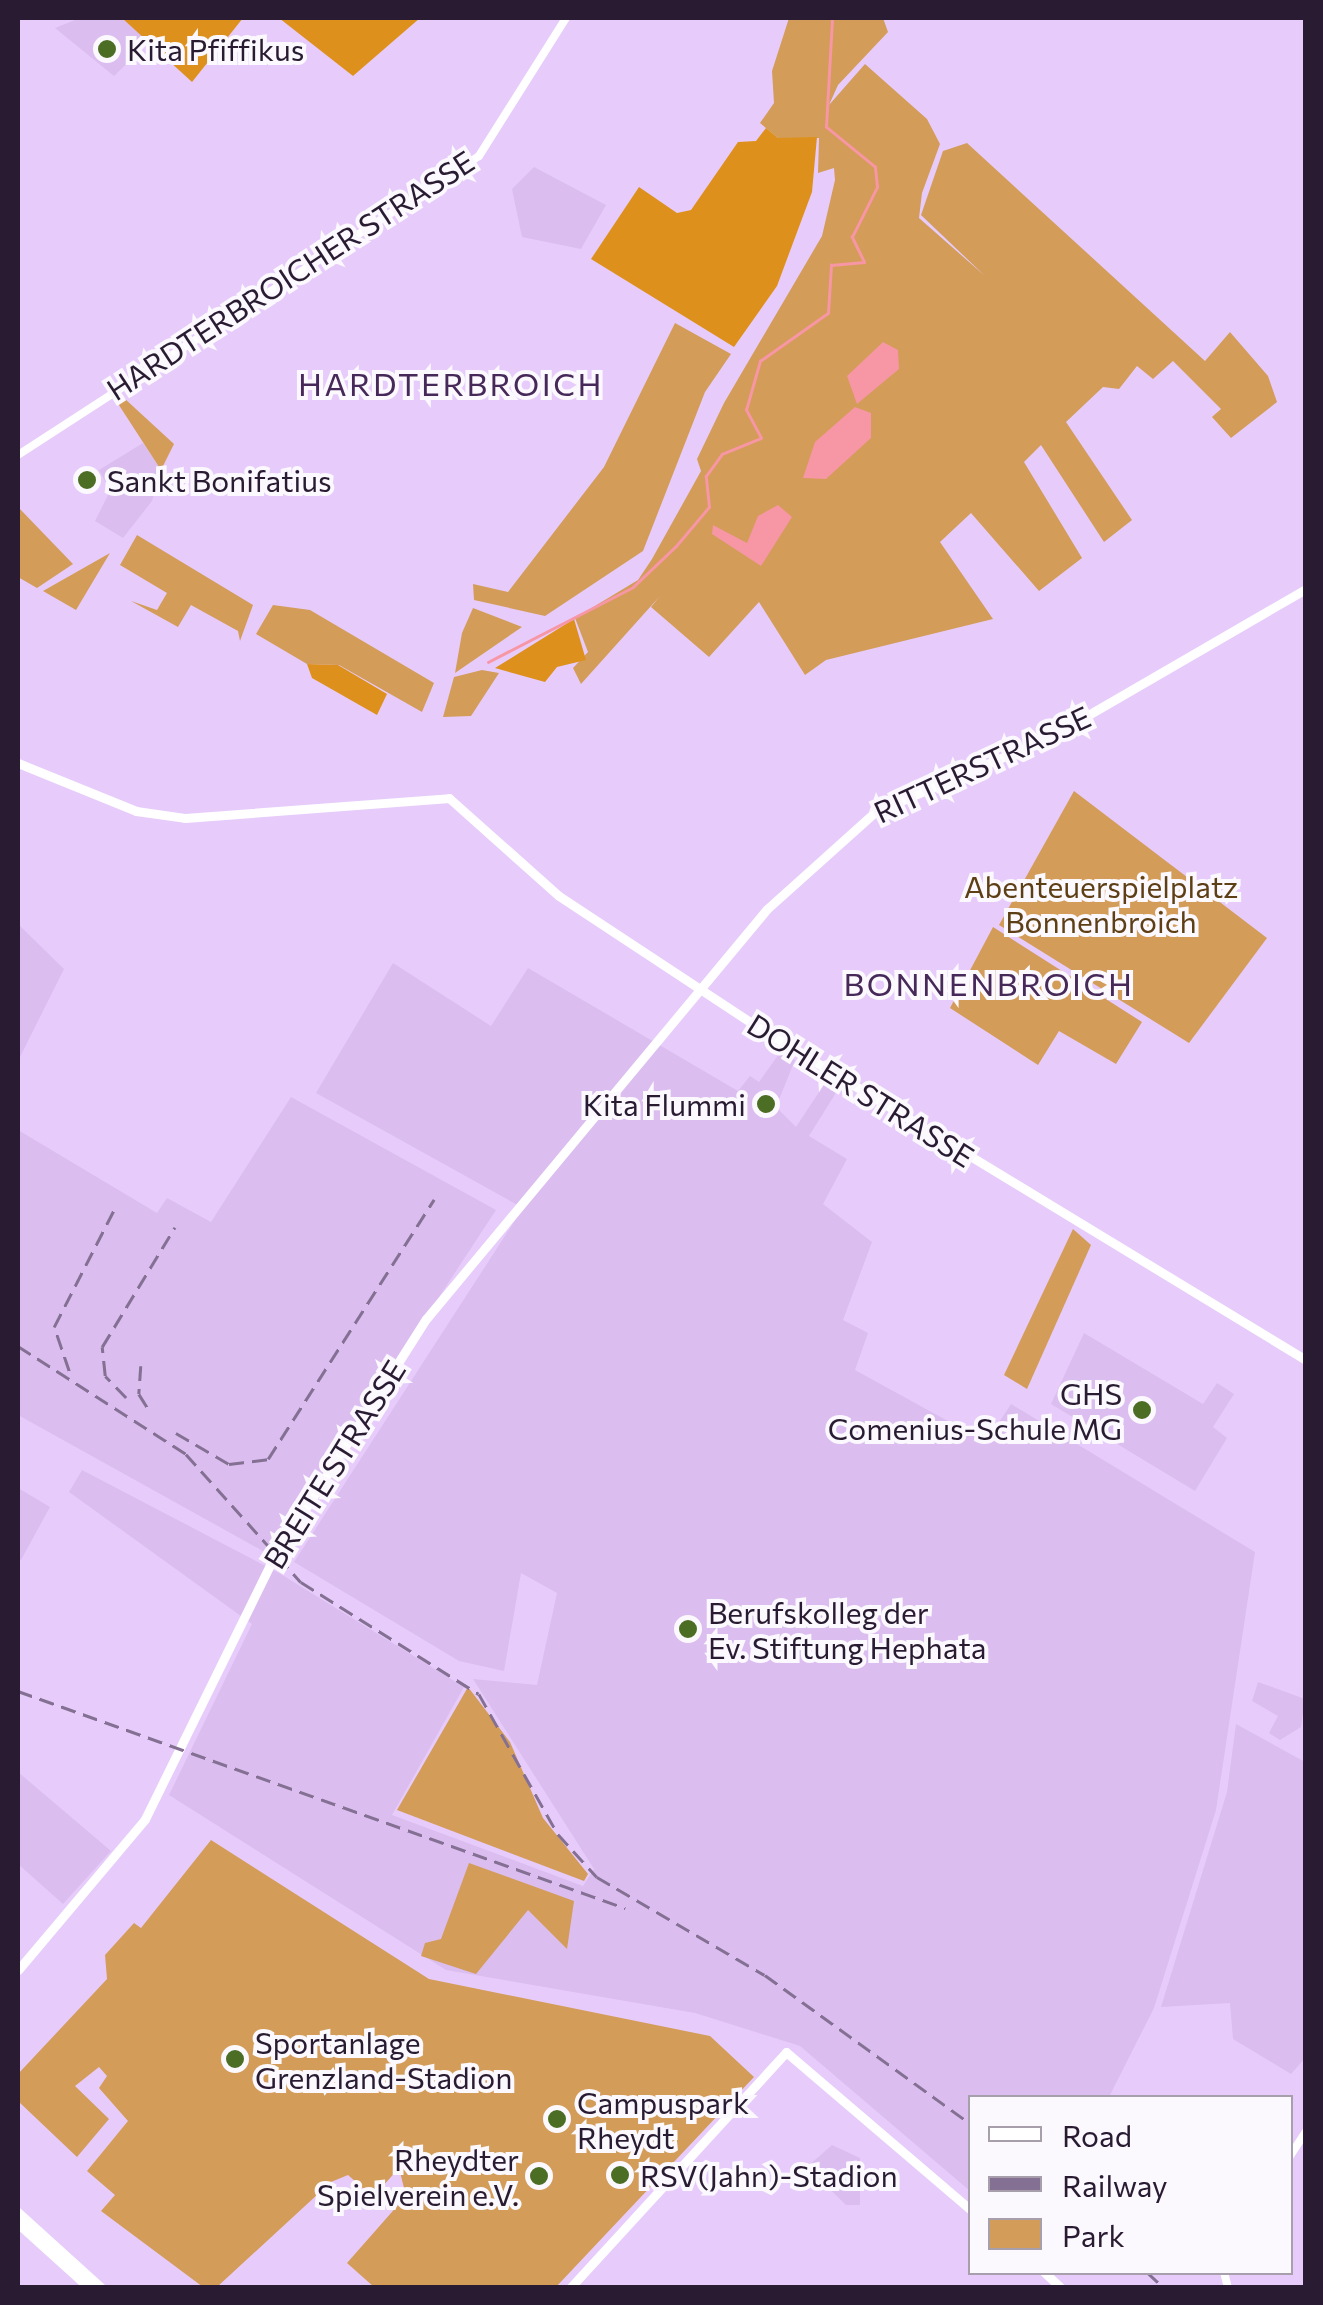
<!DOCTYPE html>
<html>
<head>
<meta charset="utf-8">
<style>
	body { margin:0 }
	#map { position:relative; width:1323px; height:2305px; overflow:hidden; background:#e7ccfb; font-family:Commissioner,sans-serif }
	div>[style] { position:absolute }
	.built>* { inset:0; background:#dbbdf0 }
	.green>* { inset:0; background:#d39c58 }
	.forest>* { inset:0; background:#dd911c }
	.water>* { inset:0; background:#f796a4 }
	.stream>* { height:2.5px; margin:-1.25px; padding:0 1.25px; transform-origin:1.25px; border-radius:1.25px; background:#f796a4 }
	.tertiary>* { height:8px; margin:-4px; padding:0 4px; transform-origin:4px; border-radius:4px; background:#fff }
	.secondary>* { height:9px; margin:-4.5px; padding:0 4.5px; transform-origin:4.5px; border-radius:4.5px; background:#fff }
	.primary>* { height:10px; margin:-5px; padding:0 5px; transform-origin:5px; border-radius:5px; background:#fff }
	.rail>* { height:2.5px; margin-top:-1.25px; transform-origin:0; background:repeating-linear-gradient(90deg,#837092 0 15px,transparent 0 23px) }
	.dots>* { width:28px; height:28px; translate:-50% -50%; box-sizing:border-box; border:5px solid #fbf8fe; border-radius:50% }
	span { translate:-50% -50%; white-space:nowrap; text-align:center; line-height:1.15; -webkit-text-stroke:8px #fbf8fe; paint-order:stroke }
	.poi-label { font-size:30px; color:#291c32 }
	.left { translate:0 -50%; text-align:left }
	.right { translate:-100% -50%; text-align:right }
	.street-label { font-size:30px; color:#291c32 }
	.park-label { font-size:30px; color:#5e3f15 }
	.neighbourhood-label { font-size:32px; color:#462959; letter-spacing:2.5px }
	.frame { position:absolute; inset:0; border:20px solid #291c32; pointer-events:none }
	.legend { position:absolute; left:968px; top:2095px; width:325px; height:180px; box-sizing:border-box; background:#fbf8fe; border:2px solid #a7a0ac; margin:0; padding:12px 18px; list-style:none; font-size:30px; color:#291c32 }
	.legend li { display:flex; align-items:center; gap:20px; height:50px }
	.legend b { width:50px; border:2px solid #a7a0ac }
</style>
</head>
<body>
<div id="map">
	<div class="built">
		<i style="clip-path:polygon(80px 18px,174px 18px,114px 76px,55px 28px)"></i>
		<i style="clip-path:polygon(534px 167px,606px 205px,581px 249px,522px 237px,512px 189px)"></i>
		<i style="clip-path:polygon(143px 443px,161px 470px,152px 501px,123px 538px,95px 521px,110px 491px,99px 470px)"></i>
		<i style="clip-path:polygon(18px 924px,64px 969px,18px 1061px)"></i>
		<i style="clip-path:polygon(393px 963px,491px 1026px,528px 968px,738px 1091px,750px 1076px,759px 1082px,781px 1051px,795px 1060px,776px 1107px,796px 1127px,827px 1080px,839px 1088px,809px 1136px,847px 1159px,823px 1204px,872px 1242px,843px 1320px,868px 1333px,855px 1370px,986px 1442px,1011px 1404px,1255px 1552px,1216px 1810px,1154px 2008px,1109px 2097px,971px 2098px,970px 2191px,800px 2046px,695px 2013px,446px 1970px,169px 1795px,252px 1624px,69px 1492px,82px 1470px,279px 1573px,464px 1687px,392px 1815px,583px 1886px,594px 1869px,473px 1679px,537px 1685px,557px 1593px,521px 1573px,504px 1671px,459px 1661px,294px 1562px,523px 1208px,316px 1093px)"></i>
		<i style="clip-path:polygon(291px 1097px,496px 1210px,270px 1555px,18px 1415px,18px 1130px,157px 1213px,167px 1198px,211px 1222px)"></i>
		<i style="clip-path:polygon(1084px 1333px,1203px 1404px,1217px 1383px,1234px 1394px,1213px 1427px,1227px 1438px,1195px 1491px,1051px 1404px)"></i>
		<i style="clip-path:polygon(18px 1488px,50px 1507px,21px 1560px,18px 1559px)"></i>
		<i style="clip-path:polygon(1258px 1682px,1305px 1699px,1301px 1727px,1280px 1740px,1269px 1733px,1278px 1716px,1252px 1701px)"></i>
		<i style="clip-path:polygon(1236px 1724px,1305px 1762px,1306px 2057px,1291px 2074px,1233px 2039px,1230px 2003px,1161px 2007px,1227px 1792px)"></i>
		<i style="clip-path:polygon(18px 1772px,111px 1851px,63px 1904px,18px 1864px)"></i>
		<i style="clip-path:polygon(832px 2145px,860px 2158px,860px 2205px,846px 2205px,807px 2167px)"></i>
	</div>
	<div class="green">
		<i style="clip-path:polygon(789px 18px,883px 18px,888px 32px,838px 85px,829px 105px,865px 64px,927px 119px,940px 144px,922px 193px,919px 218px,985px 276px,921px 215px,943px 151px,967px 143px,1205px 361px,1230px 332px,1268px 376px,1277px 402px,1231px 438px,1212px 417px,1221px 409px,1173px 361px,1153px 379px,1137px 366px,1119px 389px,1103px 387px,1066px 422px,1132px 520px,1104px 542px,1041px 445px,1024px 462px,1082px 558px,1039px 591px,971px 513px,940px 542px,993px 619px,826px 660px,805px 675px,759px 602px,709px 657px,651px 607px,660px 596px,581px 684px,573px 668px,588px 652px,575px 618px,638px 580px,652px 559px,701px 471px,697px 459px,724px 403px,822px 236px,835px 180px,834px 168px,818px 173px,819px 138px,778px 138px,760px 123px,774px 103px,772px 71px)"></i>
		<i style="clip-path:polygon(675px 323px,731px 354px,705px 392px,643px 551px,545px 616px,474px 600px,473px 584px,508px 592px,604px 467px)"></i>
		<i style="clip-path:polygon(124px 398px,174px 444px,161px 470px,115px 399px)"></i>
		<i style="clip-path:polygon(18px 507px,73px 564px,37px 588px,18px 577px)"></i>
		<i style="clip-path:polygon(137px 535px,253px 605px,240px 641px,238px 631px,191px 605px,178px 627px,131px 601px,157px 610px,167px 593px,120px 565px)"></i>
		<i style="clip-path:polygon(110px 553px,76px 610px,43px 591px)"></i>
		<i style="clip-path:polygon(273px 605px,310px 610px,434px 683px,422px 712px,339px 665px,307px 664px,256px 634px)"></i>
		<i style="clip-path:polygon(473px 608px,522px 627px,455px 673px,462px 633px)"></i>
		<i style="clip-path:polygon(482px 670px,499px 673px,471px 716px,443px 717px,454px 677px)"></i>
		<i style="clip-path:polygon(1074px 791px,1267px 938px,1189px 1043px,999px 925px)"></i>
		<i style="clip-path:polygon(993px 927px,1142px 1022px,1116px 1064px,1059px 1031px,1038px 1065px,950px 1008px)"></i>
		<i style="clip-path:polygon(1073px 1229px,1091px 1245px,1027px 1389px,1004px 1375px)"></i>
		<i style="clip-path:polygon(468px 1687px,510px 1742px,543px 1818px,588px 1874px,584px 1881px,397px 1810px)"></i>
		<i style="clip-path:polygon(211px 1840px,429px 1979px,710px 2036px,754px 2077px,556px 2287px,374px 2287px,347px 2263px,406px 2196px,399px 2168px,373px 2197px,348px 2175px,331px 2182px,217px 2287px,203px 2287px,101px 2211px,115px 2195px,87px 2171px,128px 2121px,99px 2088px,107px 2076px,99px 2067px,75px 2086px,109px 2119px,77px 2157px,18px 2101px,18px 2074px,107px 1979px,105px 1955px,134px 1923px,141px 1928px)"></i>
		<i style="clip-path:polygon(469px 1863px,574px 1901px,567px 1949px,528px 1910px,476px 1974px,421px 1956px,425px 1943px,441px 1939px)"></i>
	</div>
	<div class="forest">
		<i style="clip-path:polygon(122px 18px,243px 18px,192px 82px)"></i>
		<i style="clip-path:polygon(279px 18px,420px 18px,353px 76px)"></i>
		<i style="clip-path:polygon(766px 128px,778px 138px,817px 137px,812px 192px,777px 286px,734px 347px,591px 259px,639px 187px,677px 213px,691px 210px,738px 142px,756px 141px)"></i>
		<i style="clip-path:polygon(574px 619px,586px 660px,557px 667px,545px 682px,495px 668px)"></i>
		<i style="clip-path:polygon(307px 664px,338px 665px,387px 694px,377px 715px,312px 678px)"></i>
	</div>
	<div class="water">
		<i style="clip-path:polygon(883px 342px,898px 350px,899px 369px,857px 404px,847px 376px)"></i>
		<i style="clip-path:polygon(855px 407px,871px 413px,871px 438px,826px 479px,803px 478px,815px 442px)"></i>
		<i style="clip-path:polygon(778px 505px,792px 517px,761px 566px,712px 534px,713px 525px,747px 543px,758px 516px)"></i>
	</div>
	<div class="stream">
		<i style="left:488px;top:662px;width:163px;rotate:-27.3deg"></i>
		<i style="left:633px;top:587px;width:59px;rotate:-43.6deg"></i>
		<i style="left:676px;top:546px;width:51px;rotate:-49.8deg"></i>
		<i style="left:709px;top:507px;width:31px;rotate:-96deg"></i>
		<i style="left:706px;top:476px;width:27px;rotate:-54deg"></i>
		<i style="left:722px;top:454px;width:42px;rotate:-22.3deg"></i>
		<i style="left:761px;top:438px;width:32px;rotate:-118deg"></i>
		<i style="left:746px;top:410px;width:51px;rotate:-74.1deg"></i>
		<i style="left:760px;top:361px;width:83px;rotate:-35.2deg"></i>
		<i style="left:828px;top:313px;width:48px;rotate:-86.4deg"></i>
		<i style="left:831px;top:265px;width:33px;rotate:-5deg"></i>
		<i style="left:864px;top:262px;width:28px;rotate:-116deg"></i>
		<i style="left:852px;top:237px;width:56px;rotate:-63.4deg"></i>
		<i style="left:877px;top:187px;width:20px;rotate:-96deg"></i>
		<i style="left:875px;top:167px;width:63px;rotate:-140.8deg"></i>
		<i style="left:826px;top:127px;width:109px;rotate:-86.8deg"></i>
	</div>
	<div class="tertiary">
		<i style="left:18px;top:455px;width:549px;rotate:-32.97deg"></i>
		<i style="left:479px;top:156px;width:163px;rotate:-57.8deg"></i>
		<i style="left:1290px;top:2156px;width:30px;rotate:-57deg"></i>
		<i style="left:1224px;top:2272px;width:16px;rotate:76deg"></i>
	</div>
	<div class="secondary">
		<i style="left:18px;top:763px;width:127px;rotate:22.1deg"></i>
		<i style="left:136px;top:811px;width:49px;rotate:8.1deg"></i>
		<i style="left:185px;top:818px;width:265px;rotate:-4.3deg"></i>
		<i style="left:449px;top:798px;width:147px;rotate:41.7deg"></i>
		<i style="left:559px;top:896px;width:238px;rotate:33.4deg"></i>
		<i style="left:758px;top:1027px;width:641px;rotate:31.29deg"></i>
		<i style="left:18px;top:1970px;width:197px;rotate:-49.9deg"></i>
		<i style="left:145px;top:1819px;width:285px;rotate:-63.8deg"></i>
		<i style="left:271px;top:1563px;width:289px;rotate:-57.6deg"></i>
		<i style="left:426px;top:1319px;width:533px;rotate:-50.25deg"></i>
		<i style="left:767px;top:909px;width:145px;rotate:-41.9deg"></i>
		<i style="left:875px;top:812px;width:193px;rotate:-23.2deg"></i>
		<i style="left:1052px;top:736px;width:293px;rotate:-30.1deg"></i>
		<i style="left:1044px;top:2272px;width:23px;rotate:43deg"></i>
		<i style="left:570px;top:2288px;width:320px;rotate:-47.5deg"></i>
		<i style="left:786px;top:2052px;width:243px;rotate:40.5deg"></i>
	</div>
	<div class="primary">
		<i style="left:18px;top:2213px;width:112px;rotate:42.1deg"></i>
		<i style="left:18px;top:2223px;width:97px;rotate:42.1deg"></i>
	</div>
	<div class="rail">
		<i style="left:18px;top:1346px;width:200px;rotate:32.7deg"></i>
		<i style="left:186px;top:1454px;width:172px;rotate:48.1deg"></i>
		<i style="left:301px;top:1582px;width:210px;rotate:32.2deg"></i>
		<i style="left:479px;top:1694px;width:161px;rotate:60.6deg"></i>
		<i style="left:558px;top:1834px;width:58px;rotate:47.8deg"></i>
		<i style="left:597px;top:1877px;width:194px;rotate:30.3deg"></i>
		<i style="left:765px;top:1975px;width:254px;rotate:35.9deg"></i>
		<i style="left:141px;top:1366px;width:28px;rotate:94deg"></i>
		<i style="left:139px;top:1394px;width:22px;rotate:58deg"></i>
		<i style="left:69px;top:1371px;width:46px;rotate:-108.8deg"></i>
		<i style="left:54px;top:1327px;width:131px;rotate:-62.9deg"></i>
		<i style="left:126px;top:1398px;width:30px;rotate:-134deg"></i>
		<i style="left:105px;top:1376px;width:29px;rotate:-96deg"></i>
		<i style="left:102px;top:1347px;width:140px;rotate:-58.7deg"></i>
		<i style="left:176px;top:1433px;width:61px;rotate:30.3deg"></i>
		<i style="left:229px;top:1464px;width:39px;rotate:-7deg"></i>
		<i style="left:268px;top:1459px;width:308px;rotate:-57.4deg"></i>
		<i style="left:18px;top:1691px;width:645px;rotate:19.67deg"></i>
		<i style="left:1147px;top:2272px;width:23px;rotate:43deg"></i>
	</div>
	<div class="dots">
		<i style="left:107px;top:49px;background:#4c6d24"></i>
		<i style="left:87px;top:480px;background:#4c6d24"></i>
		<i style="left:766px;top:1104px;background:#4c6d24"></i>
		<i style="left:1142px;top:1410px;background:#4c6d24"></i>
		<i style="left:688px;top:1629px;background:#4c6d24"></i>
		<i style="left:235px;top:2059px;background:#4c6d24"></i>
		<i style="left:557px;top:2119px;background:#4c6d24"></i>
		<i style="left:620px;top:2175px;background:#4c6d24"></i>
		<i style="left:539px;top:2176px;background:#4c6d24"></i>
	</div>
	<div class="poi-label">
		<span class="left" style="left:127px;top:49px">Kita Pfiffikus</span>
		<span class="left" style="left:107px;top:480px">Sankt Bonifatius</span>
		<span class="right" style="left:746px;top:1104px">Kita Flummi</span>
		<span class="right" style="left:1122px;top:1410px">GHS<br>Comenius-Schule MG</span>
		<span class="left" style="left:708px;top:1629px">Berufskolleg der<br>Ev. Stiftung Hephata</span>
		<span class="left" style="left:255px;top:2059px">Sportanlage<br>Grenzland-Stadion</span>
		<span class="left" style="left:577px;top:2119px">Campuspark<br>Rheydt</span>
		<span class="right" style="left:519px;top:2176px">Rheydter<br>Spielverein e.V.</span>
		<span class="left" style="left:640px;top:2175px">RSV(Jahn)-Stadion</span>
	</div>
	<div class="street-label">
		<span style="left:290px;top:275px;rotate:-33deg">HARDTERBROICHER STRASSE</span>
		<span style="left:982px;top:764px;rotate:-25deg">RITTERSTRASSE</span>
		<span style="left:861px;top:1090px;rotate:32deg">DOHLER STRASSE</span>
		<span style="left:334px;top:1464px;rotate:-58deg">BREITE STRASSE</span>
	</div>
	<div class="park-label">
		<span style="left:1101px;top:903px">Abenteuerspielplatz<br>Bonnenbroich</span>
	</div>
	<div class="neighbourhood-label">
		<span style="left:451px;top:383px">HARDTERBROICH</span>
		<span style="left:989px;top:983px">BONNENBROICH</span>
	</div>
	<div class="frame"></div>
	<ul class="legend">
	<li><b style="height:12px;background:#fff"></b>Road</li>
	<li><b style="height:12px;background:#837092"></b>Railway</li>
	<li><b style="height:28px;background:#d39c58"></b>Park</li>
	</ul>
</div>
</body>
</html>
